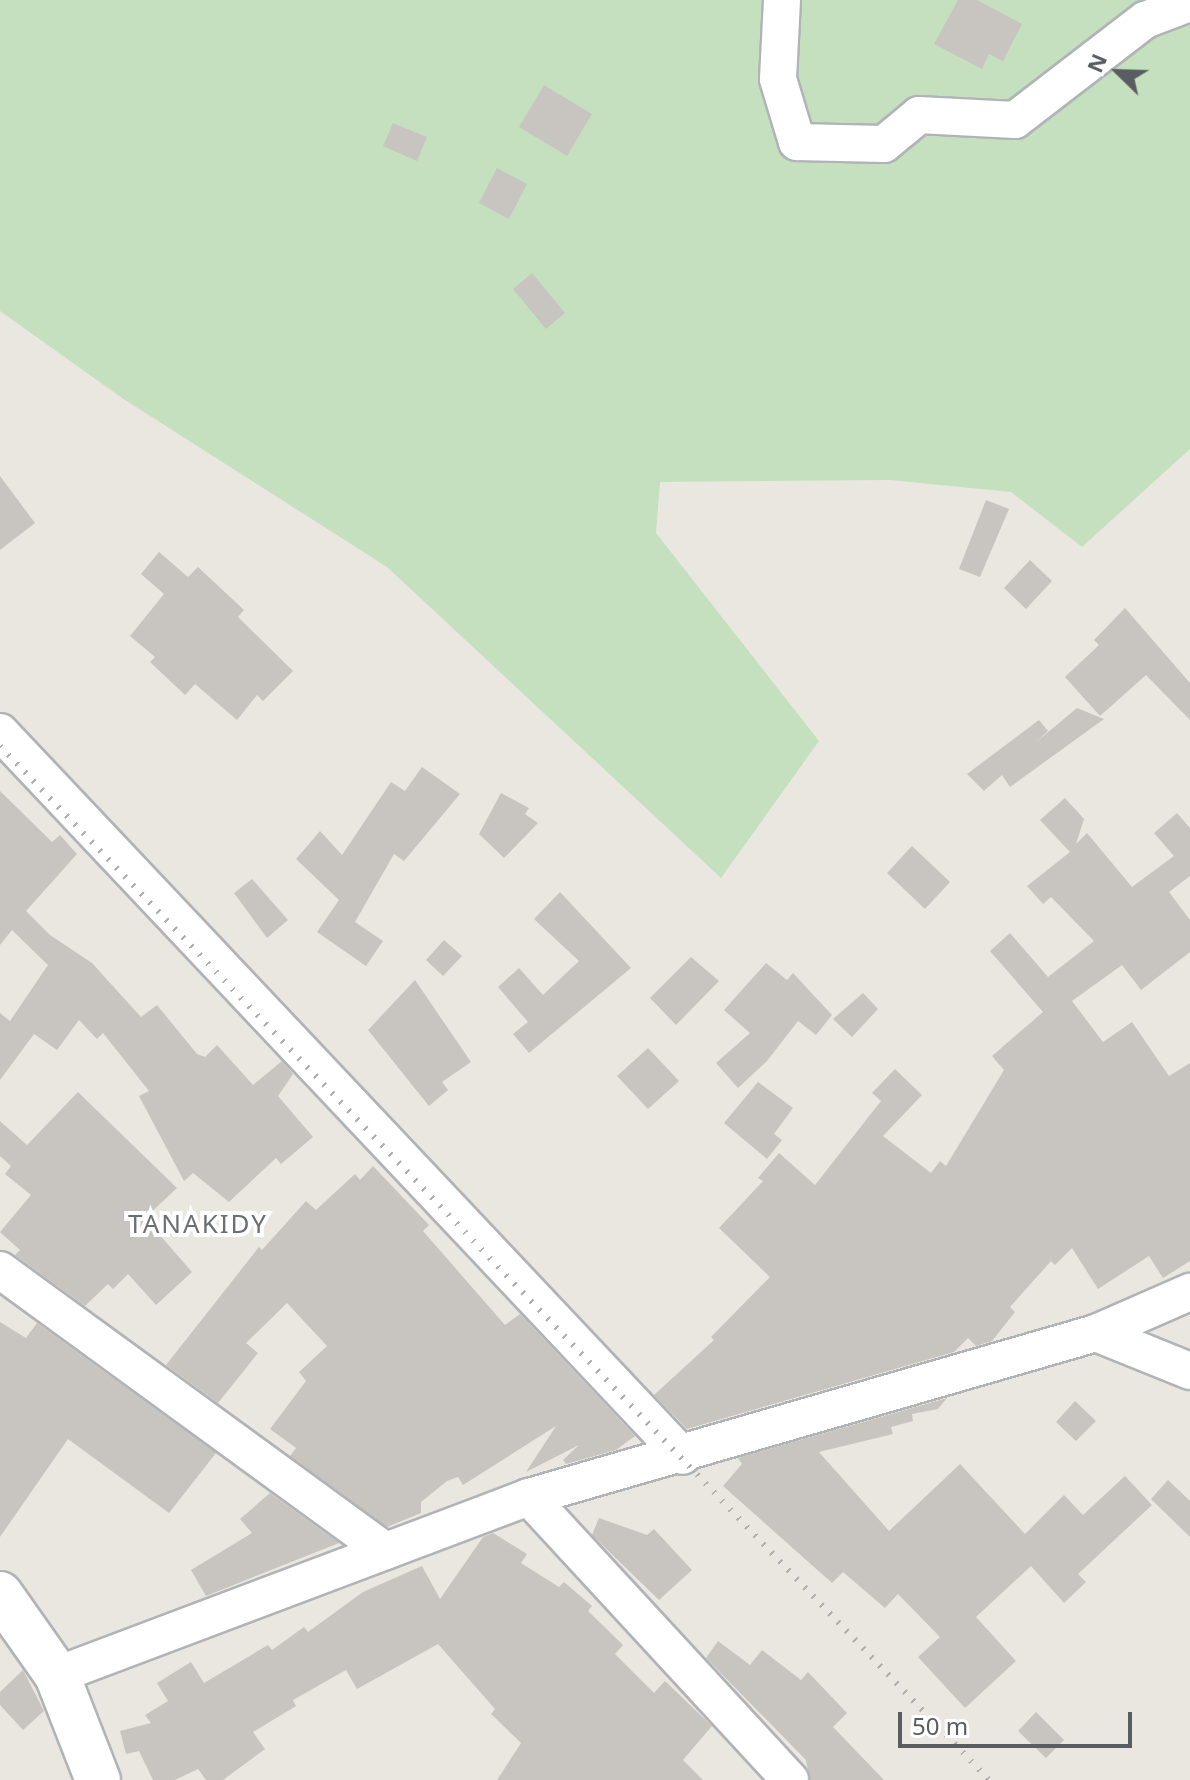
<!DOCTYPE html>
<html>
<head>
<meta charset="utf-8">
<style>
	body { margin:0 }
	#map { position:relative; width:1190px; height:1780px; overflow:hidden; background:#eae7e1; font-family:"Noto Sans",sans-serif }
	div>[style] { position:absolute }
	.green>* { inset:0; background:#c5e0bf }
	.building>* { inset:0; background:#c8c4c0 }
	.roads { filter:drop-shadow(2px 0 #b1b4b7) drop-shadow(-2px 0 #b1b4b7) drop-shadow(0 2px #b1b4b7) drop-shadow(0 -2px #b1b4b7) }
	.street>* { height:36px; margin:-18px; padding:0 18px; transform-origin:18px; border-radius:18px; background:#fff }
	.secondary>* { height:44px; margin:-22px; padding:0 22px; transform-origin:22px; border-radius:22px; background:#fff }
	.rail>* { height:6px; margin-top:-3px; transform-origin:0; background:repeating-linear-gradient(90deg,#afb0b0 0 2px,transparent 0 12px) }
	span { translate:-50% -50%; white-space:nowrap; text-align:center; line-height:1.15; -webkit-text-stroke:8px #fff; paint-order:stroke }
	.neighbourhood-label { font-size:26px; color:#6a6f72; letter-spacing:2px }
	.north { position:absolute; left:1078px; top:32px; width:80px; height:80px; -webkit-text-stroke:6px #fff; paint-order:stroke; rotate:293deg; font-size:22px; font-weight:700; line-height:32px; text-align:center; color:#595d60 }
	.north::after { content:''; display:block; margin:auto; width:28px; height:36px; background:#595d60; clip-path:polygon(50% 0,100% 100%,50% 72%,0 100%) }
	.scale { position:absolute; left:898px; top:1712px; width:234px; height:36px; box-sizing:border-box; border:4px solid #595d60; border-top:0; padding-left:10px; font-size:24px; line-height:28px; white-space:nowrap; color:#595d60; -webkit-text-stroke:6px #fff; paint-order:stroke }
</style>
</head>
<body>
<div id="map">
	<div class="green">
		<i style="clip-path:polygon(0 0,1190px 0,1190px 449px,1082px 547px,1011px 492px,890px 480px,660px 482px,656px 533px,819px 741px,721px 878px,387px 567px,122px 398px,0 311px)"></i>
	</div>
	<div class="building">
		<i style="clip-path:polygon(958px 0,977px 0,1022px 24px,1003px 61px,989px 54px,982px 69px,934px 44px)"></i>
		<i style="clip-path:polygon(544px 85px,592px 114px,567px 156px,519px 127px)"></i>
		<i style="clip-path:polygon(393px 123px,427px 137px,417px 161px,383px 146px)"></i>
		<i style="clip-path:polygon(497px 168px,527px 184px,509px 219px,479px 203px)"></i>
		<i style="clip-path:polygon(532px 273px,565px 313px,546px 329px,513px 289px)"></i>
		<i style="clip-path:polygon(0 476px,35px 523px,0 550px)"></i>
		<i style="clip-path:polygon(986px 500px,1009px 509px,980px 577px,959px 569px)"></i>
		<i style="clip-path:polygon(159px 552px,188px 577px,198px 567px,244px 610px,238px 617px,293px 671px,263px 701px,257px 695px,237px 720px,195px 684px,185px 695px,150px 662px,155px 657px,130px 636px,164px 594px,141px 574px)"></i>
		<i style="clip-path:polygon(1030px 560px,1052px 581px,1026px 609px,1004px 588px)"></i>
		<i style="clip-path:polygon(1125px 608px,1190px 683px,1190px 720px,1146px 675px,1100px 716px,1065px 677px,1099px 645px,1094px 640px)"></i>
		<i style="clip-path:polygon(1077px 708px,1104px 719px,1010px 787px,1002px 775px,984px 791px,967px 774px,1039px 720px,1048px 731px,1035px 743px)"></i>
		<i style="clip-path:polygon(422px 767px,460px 794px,404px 861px,394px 854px,355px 922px,383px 941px,366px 966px,317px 932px,339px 900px,296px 859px,320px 831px,342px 855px,391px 782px,405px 791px)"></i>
		<i style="clip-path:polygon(0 791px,52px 842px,60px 835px,77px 854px,26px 911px,50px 935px,92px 963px,141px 1017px,157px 1005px,197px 1054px,205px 1057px,217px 1045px,253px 1085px,282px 1061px,293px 1074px,278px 1096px,313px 1137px,281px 1164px,276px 1158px,229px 1202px,193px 1173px,184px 1181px,139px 1096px,149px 1091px,103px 1033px,97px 1039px,79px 1020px,57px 1050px,34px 1034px,0 1080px,0 1013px,10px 1021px,48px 965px,12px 930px,0 945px)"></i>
		<i style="clip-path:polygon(501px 793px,529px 808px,525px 814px,538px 823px,504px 858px,479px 834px)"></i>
		<i style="clip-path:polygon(1065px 798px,1084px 819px,1076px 844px,1087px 833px,1132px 887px,1174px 856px,1154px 833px,1177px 813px,1190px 828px,1190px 876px,1169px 892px,1190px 920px,1190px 952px,1141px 990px,1122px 965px,1072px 1001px,1103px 1042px,1132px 1022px,1169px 1076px,1190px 1063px,1190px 1261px,1163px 1278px,1149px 1256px,1098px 1289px,1072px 1248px,1055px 1265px,1051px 1261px,1010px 1307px,1015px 1312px,992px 1341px,976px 1346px,968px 1338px,954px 1352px,687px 1429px,654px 1395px,714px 1340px,711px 1337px,770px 1277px,719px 1228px,763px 1181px,758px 1178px,779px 1153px,815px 1185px,881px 1101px,872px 1093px,895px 1069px,922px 1095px,883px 1136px,931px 1173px,940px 1161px,946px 1166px,1004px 1070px,992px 1056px,1043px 1012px,990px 951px,1010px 933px,1048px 977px,1094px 941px,1051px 897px,1043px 904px,1027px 886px,1070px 852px,1040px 820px)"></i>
		<i style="clip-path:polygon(912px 846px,950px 882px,925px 909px,887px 873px)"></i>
		<i style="clip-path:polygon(252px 879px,288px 920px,267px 938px,234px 893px)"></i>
		<i style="clip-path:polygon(560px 892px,631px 968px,529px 1053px,513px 1034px,528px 1022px,498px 987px,519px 968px,543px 995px,579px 961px,534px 919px)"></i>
		<i style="clip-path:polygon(444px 940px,462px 956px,443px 976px,426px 960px)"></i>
		<i style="clip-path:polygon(691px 957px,719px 981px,676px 1025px,650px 998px)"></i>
		<i style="clip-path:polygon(766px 963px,787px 980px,793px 973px,832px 1015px,816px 1035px,798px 1021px,767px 1061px,738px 1088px,716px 1063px,750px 1033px,724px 1010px)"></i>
		<i style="clip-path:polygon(415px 980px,471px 1062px,442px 1082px,448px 1090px,429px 1106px,368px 1030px)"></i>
		<i style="clip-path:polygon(863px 993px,878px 1009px,852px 1037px,833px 1019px)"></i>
		<i style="clip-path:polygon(648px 1048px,679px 1081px,648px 1109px,617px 1076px)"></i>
		<i style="clip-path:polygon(758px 1082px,793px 1108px,774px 1134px,782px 1140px,767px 1159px,724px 1123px)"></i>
		<i style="clip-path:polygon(78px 1092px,177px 1188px,145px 1218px,192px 1272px,156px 1305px,128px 1274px,113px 1289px,108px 1284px,85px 1306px,15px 1255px,20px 1250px,0 1232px,31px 1195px,5px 1174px,11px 1166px,0 1156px,0 1121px,27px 1145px)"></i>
		<i style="clip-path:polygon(373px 1166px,429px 1225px,423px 1231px,505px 1325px,520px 1314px,635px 1436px,616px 1450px,566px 1464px,563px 1460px,579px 1445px,526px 1472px,556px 1426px,463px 1485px,458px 1477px,447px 1481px,421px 1502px,421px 1513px,387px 1527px,290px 1456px,296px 1448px,270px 1429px,306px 1381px,299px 1372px,327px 1346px,287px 1303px,246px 1343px,258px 1353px,218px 1403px,166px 1365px,259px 1247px,262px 1250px,306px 1201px,316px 1210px,355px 1174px,360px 1180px)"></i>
		<i style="clip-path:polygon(0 1322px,26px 1338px,37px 1323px,216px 1453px,169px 1513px,68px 1439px,0 1537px)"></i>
		<i style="clip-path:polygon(947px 1398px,938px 1409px,912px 1414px,913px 1421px,891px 1427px,893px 1434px,819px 1452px,889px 1531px,960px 1464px,1025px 1534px,1064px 1495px,1083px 1515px,1125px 1476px,1152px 1505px,1078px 1574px,1086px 1582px,1064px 1603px,1031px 1566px,976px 1617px,1016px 1661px,965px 1708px,918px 1657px,940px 1637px,898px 1594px,885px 1608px,843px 1572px,832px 1583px,723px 1486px,742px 1464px,738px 1458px)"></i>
		<i style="clip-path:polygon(1075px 1401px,1096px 1421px,1076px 1441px,1056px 1422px)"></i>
		<i style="clip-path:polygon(1168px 1480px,1190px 1501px,1190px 1537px,1151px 1499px)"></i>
		<i style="clip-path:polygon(270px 1493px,339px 1543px,206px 1596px,191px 1570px,252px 1533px,240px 1519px)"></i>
		<i style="clip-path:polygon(599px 1518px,647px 1535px,654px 1529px,692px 1570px,659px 1600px,592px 1535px)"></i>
		<i style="clip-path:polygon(493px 1533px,527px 1554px,521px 1563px,559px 1587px,564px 1582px,592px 1606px,588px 1611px,623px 1645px,615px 1654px,654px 1693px,665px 1681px,712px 1726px,683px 1760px,703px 1780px,497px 1780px,521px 1743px,491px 1714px,495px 1709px,438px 1644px,357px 1689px,346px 1670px,293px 1700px,296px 1706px,253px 1732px,265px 1749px,223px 1780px,206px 1780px,198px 1769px,175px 1780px,153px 1780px,139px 1751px,126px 1754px,120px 1731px,151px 1723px,145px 1715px,168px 1701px,157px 1683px,191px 1662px,204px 1683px,268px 1645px,272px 1650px,304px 1627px,308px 1632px,363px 1592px,422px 1566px,440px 1599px,483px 1537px)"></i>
		<i style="clip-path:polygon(718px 1641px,750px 1665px,762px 1650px,801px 1680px,808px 1672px,847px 1713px,833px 1727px,884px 1780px,810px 1780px,806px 1760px,706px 1658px)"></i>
		<i style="clip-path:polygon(23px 1670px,44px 1711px,23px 1730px,0 1705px,0 1692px)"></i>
		<i style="clip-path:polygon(1036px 1712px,1064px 1740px,1046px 1758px,1018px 1731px)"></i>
	</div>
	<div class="roads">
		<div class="street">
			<i style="left:782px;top:0;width:79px;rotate:92.9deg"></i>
			<i style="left:778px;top:79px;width:66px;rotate:73.2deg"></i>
			<i style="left:797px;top:142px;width:87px;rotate:1.3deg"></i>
			<i style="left:884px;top:144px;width:45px;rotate:-39.6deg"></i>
			<i style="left:919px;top:115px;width:96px;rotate:3deg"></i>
			<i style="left:1015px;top:120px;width:164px;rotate:-37.6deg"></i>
			<i style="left:1145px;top:20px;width:48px;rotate:-20.7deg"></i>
			<i style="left:0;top:732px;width:995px;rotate:46.67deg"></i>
			<i style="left:0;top:1270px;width:477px;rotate:36.1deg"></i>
			<i style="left:1096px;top:1333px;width:101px;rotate:22deg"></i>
			<i style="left:529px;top:1497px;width:385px;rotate:47.3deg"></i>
			<i style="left:57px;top:1675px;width:504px;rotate:-20.66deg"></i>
			<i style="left:529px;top:1497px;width:590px;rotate:-16.13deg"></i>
			<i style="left:1096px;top:1333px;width:103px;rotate:-23.6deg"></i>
		</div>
		<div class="secondary">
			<i style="left:0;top:1594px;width:99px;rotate:54.9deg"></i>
			<i style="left:57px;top:1675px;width:113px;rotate:68.7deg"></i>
		</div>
	</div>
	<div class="rail">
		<i style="left:0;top:746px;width:1431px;rotate:46.27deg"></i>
	</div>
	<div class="neighbourhood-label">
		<span style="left:198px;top:1224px">TANAKIDY</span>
	</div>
	<div class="north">N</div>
	<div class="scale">50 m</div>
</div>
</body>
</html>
